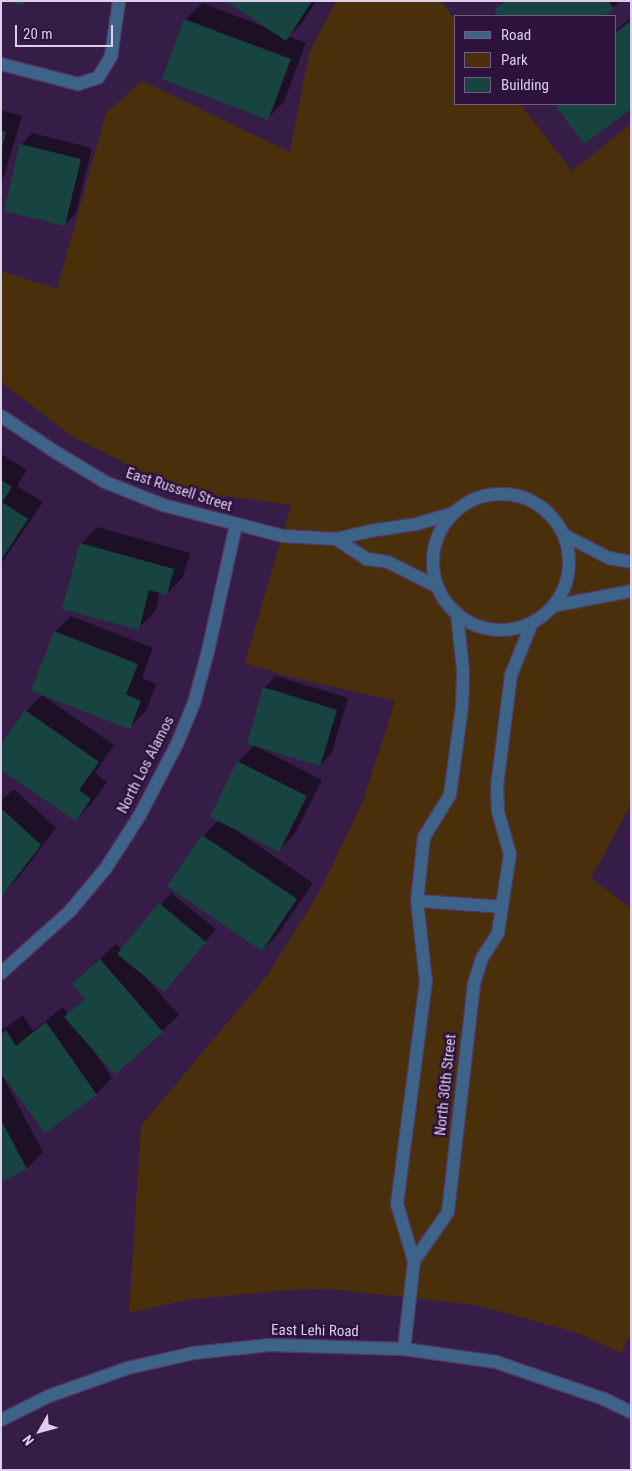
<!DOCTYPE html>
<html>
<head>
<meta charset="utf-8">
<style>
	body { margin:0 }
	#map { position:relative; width:632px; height:1471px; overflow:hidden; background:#361d48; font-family:"Roboto Condensed",sans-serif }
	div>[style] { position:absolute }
	.green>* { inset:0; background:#4a2f0b }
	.shadow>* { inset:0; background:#0007 }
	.building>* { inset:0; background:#174441 }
	.roads { filter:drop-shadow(1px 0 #513962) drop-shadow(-1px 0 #513962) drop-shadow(0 1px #513962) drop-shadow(0 -1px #513962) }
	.minor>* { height:12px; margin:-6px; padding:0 6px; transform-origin:6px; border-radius:6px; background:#3e6388 }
	.minor>.ring { margin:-6px; padding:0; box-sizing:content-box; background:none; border:12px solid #3e6388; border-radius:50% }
	span { translate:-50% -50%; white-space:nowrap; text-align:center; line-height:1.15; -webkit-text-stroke:5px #2c123d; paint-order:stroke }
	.street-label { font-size:15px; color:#ddceea }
	.frame { position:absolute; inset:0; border:2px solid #ddceea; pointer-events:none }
	.legend { position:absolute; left:454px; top:15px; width:162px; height:90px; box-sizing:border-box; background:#2c123d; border:1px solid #735d82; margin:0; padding:6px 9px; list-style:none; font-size:15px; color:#ddceea }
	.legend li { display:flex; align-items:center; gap:10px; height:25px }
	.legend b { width:25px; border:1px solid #735d82 }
	.north { position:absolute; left:15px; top:1406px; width:50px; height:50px; -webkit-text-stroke:4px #2c123d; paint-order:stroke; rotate:232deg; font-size:14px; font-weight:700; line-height:20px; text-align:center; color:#ddceea }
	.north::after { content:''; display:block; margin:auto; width:18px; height:22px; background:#ddceea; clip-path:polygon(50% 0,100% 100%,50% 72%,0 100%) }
	.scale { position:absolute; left:15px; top:25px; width:98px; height:22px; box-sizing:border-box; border:2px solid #ddceea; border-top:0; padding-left:6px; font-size:15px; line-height:18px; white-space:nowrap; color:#ddceea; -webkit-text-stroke:4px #2c123d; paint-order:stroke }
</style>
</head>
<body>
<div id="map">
	<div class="green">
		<i style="clip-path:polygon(336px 1px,441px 1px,456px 21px,456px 104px,520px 104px,572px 171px,631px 124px,631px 804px,591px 878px,631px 908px,631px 1334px,621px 1353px,578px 1333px,476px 1305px,331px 1289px,286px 1290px,186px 1300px,129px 1313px,141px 1126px,269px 973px,321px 889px,363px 801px,395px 701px,286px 676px,245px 663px,291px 505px,179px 490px,73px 437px,1px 382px,1px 271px,57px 289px,106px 113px,142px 81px,290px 152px,309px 53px)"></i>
	</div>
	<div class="shadow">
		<i style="clip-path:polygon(228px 1px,316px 1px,302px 23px,289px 36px,306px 43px,284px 102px,268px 118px,185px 20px,202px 3px,265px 27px)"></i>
		<i style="clip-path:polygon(504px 1px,620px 1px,603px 16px,500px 16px,495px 10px)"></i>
		<i style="clip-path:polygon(631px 18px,631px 107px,584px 142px,555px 104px,616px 104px,616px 30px)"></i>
		<i style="clip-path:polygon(1px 110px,22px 116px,1px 186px)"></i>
		<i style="clip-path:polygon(32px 133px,92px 148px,76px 213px,64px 225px,21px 145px)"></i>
		<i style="clip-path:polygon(1px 454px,27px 470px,17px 486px,43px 502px,1px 564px)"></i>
		<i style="clip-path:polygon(97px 527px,190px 553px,183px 577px,167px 594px,160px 592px,155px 612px,138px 628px,81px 544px)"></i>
		<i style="clip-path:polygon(71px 616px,153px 648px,142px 678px,156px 684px,146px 711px,130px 727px,55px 632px)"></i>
		<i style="clip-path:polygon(276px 676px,348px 698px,332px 753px,320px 765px,257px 747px,322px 780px,295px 834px,279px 850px,237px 831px,313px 883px,278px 934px,262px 950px,169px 886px,203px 836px,219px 820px,238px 762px,255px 745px,264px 688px)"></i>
		<i style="clip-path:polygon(42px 695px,114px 745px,95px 773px,107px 782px,92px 803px,76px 820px,26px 711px)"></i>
		<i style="clip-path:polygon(14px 789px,56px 828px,18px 878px,2px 894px,1px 800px)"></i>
		<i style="clip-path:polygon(171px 893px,216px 929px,164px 991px,145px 977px,179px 1015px,162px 1031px,96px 1054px,112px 1078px,96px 1094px,1px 1072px,1px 1031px,23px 1015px,33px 1031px,63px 1007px,68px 1015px,86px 998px,73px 984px,116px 944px,122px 950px)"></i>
		<i style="clip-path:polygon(1px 1073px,43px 1152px,27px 1168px,1px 1181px)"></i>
	</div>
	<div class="building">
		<i style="clip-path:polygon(8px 1px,25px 1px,23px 6px)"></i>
		<i style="clip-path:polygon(226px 1px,312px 1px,286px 41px)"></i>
		<i style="clip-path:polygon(505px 1px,608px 1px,614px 9px,605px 16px,499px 16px,494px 10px)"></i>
		<i style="clip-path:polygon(184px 19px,291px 59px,268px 120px,162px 79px)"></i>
		<i style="clip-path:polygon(631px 21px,631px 109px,584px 144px,554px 104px,616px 104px,616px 32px)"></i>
		<i style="clip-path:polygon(1px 131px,6px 132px,2px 147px,1px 147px)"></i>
		<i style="clip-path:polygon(20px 144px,81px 159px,65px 226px,4px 211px)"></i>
		<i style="clip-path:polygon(1px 480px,12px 487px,2px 502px,28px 519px,1px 560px)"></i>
		<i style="clip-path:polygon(80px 543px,174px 569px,167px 595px,149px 590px,139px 630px,62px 609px)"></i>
		<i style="clip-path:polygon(54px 631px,138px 664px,126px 694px,141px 701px,130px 729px,31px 691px)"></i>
		<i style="clip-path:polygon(263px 687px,337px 710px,320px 766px,247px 744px)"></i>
		<i style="clip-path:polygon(25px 710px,99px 762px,79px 790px,91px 799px,76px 821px,1px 770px,1px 745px)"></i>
		<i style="clip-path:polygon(237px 761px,307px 796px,279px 852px,210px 817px)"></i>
		<i style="clip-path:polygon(1px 808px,41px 845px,2px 896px,1px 895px)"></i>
		<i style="clip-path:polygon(202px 835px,297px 899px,262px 951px,167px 886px)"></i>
		<i style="clip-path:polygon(159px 903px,206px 942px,164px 992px,117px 954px)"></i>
		<i style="clip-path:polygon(100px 959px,163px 1032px,115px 1075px,64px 1017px,85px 999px,72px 984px)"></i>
		<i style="clip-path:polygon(46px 1022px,97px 1095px,45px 1133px,1px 1073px,1px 1034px,6px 1030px,16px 1046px)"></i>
		<i style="clip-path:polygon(1px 1120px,27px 1169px,1px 1182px)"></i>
	</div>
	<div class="roads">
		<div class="minor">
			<i style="left:1px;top:64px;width:80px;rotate:14.6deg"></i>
			<i style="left:78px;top:84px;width:21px;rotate:-17deg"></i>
			<i style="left:98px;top:78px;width:26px;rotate:-59deg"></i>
			<i style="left:111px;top:56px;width:56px;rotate:-81.7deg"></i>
			<i style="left:1px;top:416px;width:67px;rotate:33.5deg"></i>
			<i style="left:57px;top:453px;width:56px;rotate:31.1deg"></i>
			<i style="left:105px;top:482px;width:62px;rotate:21.6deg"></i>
			<i style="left:163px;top:505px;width:124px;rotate:14.5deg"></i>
			<i style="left:283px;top:536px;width:53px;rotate:3.2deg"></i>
			<i style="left:336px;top:539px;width:35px;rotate:-13deg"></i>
			<i style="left:370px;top:531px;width:48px;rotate:-8.5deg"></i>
			<i style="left:417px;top:524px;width:38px;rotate:-17deg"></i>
			<i class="ring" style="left:433px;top:494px;width:124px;height:124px"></i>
			<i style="left:564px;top:535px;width:51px;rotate:27.1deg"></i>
			<i style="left:609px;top:558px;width:22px;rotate:10deg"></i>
			<i style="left:336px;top:539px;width:37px;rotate:33deg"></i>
			<i style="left:367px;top:559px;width:21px;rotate:8deg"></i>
			<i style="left:388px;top:562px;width:56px;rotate:26.6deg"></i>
			<i style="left:553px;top:606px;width:79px;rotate:-10.9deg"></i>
			<i style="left:417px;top:901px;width:85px;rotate:4deg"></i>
			<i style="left:1px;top:973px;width:93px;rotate:-41.9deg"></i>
			<i style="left:70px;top:911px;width:56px;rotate:-50.1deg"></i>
			<i style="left:106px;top:868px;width:63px;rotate:-57.3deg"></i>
			<i style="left:140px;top:815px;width:80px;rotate:-62.5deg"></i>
			<i style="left:177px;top:744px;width:44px;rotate:-67.5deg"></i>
			<i style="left:194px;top:703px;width:54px;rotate:-74.9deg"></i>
			<i style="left:208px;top:651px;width:129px;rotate:-77.5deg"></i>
			<i style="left:414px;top:1261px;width:60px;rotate:-55.2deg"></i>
			<i style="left:448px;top:1212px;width:229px;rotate:-83.5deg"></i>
			<i style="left:474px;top:984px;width:27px;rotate:-73deg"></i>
			<i style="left:482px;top:958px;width:30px;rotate:-57deg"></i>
			<i style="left:498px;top:933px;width:80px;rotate:-81.4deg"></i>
			<i style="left:510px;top:854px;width:44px;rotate:-105.9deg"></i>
			<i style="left:498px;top:812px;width:26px;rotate:-92deg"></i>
			<i style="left:497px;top:786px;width:112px;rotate:-82.8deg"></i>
			<i style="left:511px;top:675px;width:56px;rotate:-68deg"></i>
			<i style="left:404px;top:1349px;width:89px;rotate:-83.5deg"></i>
			<i style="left:414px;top:1261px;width:59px;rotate:-106.6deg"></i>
			<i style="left:397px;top:1204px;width:224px;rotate:-82.6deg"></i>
			<i style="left:426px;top:982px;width:81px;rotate:-96.3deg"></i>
			<i style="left:417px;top:901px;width:64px;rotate:-83.8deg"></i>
			<i style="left:424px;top:837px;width:49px;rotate:-58.2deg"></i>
			<i style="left:450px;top:795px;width:90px;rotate:-82.3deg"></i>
			<i style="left:462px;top:706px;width:35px;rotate:-88deg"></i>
			<i style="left:463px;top:671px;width:58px;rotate:-95.9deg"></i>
			<i style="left:1px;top:1420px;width:54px;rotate:-26.6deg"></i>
			<i style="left:49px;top:1396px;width:84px;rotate:-19.5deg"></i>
			<i style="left:128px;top:1368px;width:68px;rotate:-12.8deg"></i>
			<i style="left:194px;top:1353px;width:76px;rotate:-6deg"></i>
			<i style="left:270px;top:1345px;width:134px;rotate:1.7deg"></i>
			<i style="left:404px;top:1349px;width:93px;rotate:8deg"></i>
			<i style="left:496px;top:1362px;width:114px;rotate:18.9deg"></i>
			<i style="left:604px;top:1399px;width:30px;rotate:26deg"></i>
		</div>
	</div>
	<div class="street-label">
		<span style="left:179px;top:490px;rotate:18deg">East Russell Street</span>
		<span style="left:146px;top:765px;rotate:-63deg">North Los Alamos</span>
		<span style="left:446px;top:1085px;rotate:-84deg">North 30th Street</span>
		<span style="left:315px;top:1331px;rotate:1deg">East Lehi Road</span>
	</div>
	<div class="frame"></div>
	<ul class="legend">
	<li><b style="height:6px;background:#3e6388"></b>Road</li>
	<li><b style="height:14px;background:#4a2f0b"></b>Park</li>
	<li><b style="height:14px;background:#174441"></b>Building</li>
	</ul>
	<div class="north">N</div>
	<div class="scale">20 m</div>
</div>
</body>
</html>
